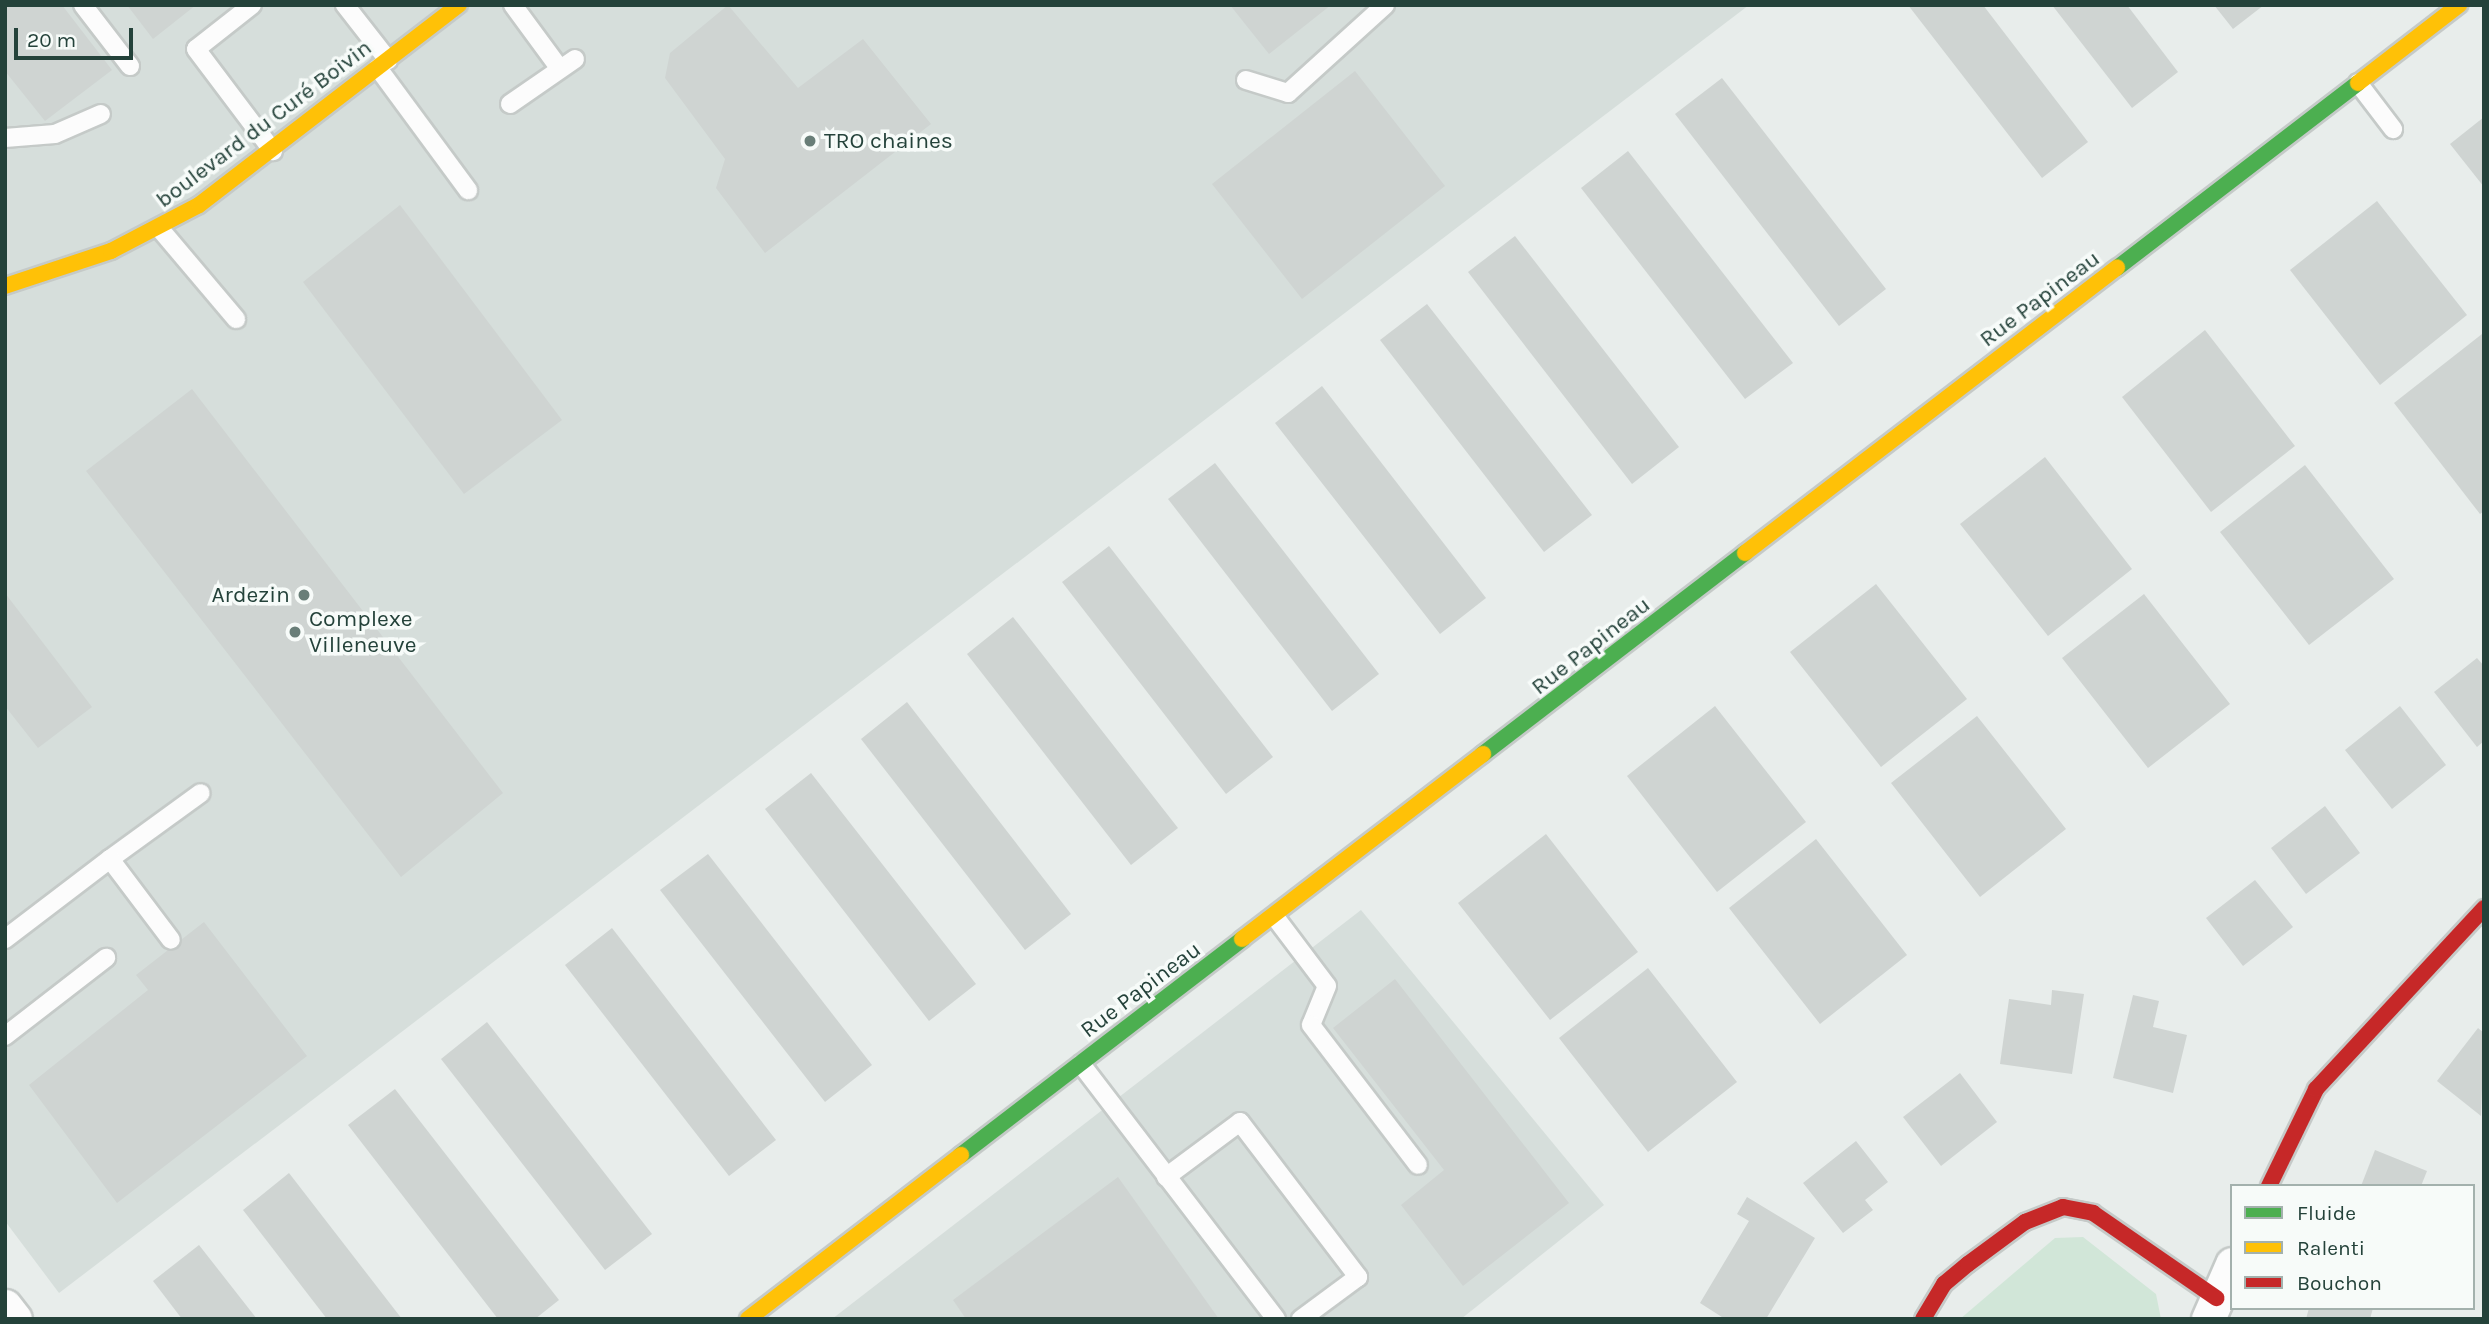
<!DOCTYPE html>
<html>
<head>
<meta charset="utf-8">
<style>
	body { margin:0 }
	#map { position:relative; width:2489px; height:1324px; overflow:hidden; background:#e8edeb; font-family:Karla,sans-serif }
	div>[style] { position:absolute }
	.built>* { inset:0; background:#d6dedb }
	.green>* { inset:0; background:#d1e6d8 }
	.building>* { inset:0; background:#cfd4d2 }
	.roads { filter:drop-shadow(2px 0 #c5cac8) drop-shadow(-2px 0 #c5cac8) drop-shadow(0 2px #c5cac8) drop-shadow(0 -2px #c5cac8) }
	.lane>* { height:18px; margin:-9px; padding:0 9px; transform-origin:9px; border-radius:9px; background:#fcfcfc }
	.street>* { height:33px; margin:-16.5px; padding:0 16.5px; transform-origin:16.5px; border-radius:16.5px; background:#fcfcfc }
	.fast>* { height:16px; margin:-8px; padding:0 8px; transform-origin:8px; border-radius:8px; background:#4caf50 }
	.slow>* { height:16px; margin:-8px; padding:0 8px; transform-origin:8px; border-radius:8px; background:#ffc107 }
	.jam>* { height:16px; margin:-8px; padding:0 8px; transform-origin:8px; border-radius:8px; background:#c62828 }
	.dots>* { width:19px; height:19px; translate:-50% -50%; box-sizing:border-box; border:4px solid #f7fbf9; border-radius:50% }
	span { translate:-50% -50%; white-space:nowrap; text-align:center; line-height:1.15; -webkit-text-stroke:7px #f7fbf9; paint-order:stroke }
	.street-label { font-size:23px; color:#24423a }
	.poi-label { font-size:23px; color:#24423a }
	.left { translate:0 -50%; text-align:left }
	.right { translate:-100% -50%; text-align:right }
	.frame { position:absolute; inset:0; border:7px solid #24423a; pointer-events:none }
	.legend { position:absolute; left:2230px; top:1184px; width:245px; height:126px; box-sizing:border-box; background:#f7fbf9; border:2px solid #a3b1ad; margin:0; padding:9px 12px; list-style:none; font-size:21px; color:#24423a }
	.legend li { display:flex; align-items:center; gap:14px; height:35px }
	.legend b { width:35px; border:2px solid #a3b1ad }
	.scale { position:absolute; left:14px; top:28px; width:119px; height:32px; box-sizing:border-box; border:4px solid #24423a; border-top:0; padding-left:9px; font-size:21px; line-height:24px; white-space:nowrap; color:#24423a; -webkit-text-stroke:5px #f7fbf9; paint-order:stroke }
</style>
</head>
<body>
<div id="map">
	<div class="built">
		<i style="clip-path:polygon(5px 5px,1749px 5px,59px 1293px,5px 1221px)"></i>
		<i style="clip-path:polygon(1361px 910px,1604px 1205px,1461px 1319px,832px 1319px)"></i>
	</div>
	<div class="green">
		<i style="clip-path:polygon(2083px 1237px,2156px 1294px,2161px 1319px,1960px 1319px,2055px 1238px)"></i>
	</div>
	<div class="building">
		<i style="clip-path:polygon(5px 5px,62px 5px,112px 70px,45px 121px,5px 71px)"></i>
		<i style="clip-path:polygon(127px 5px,196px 5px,153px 39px)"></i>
		<i style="clip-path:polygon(728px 5px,798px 88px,863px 39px,931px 124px,765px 253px,716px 188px,725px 159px,665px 78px,670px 53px)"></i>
		<i style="clip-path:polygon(1230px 5px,1331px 5px,1269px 54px)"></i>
		<i style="clip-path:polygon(1908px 5px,1983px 5px,2088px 142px,2042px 178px)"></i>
		<i style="clip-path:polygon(2052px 5px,2127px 5px,2178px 72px,2132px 108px)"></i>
		<i style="clip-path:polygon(2214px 5px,2264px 5px,2233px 29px)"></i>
		<i style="clip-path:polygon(1355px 71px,1445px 186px,1302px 299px,1212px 184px)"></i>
		<i style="clip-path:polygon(1722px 78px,1886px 289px,1839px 326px,1675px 114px)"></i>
		<i style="clip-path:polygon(2484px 117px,2484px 187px,2450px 144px)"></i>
		<i style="clip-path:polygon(1628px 151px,1793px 363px,1745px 399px,1581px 188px)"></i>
		<i style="clip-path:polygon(2377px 201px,2467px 315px,2380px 385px,2290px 270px)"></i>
		<i style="clip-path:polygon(400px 205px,562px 420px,464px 494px,303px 282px)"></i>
		<i style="clip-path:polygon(1515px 236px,1679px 447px,1632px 484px,1468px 272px)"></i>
		<i style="clip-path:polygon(1427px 304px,1592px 515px,1544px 552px,1380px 340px)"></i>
		<i style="clip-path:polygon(2205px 330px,2295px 446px,2211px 512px,2122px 397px)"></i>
		<i style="clip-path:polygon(2482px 334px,2484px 511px,2480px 514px,2394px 403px)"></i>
		<i style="clip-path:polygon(1322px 386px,1486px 598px,1440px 634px,1275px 423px)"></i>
		<i style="clip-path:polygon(192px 389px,503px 793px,401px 877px,86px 471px)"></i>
		<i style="clip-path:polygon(2045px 457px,2132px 569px,2048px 636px,1960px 524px)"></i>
		<i style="clip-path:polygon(1215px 463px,1379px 674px,1332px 711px,1168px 499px)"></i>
		<i style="clip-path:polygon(2305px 465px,2394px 579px,2309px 645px,2220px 532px)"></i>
		<i style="clip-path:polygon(1109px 546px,1273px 757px,1226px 794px,1062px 582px)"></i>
		<i style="clip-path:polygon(1876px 584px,1967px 699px,1881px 767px,1790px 652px)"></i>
		<i style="clip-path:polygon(5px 593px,92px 707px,38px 748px,5px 706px)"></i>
		<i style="clip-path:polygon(2144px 594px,2230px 704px,2148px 768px,2062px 658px)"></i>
		<i style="clip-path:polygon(1013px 617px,1178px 828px,1131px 865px,967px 654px)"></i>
		<i style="clip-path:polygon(2477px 658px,2484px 666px,2484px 741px,2477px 747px,2434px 692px)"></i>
		<i style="clip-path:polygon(907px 702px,1071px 914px,1025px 950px,861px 739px)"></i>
		<i style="clip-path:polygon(1715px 706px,1806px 822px,1717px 892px,1627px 776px)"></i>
		<i style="clip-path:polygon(2400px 706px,2446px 765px,2392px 809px,2345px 750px)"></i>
		<i style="clip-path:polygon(1977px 716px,2066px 829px,1980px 897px,1891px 783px)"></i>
		<i style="clip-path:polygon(811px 773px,976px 984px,929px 1021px,765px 809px)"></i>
		<i style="clip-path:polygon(2325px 806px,2360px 853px,2306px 894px,2271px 848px)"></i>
		<i style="clip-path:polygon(1546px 834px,1638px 952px,1550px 1020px,1458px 903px)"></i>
		<i style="clip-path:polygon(1816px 839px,1907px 955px,1820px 1024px,1729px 908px)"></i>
		<i style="clip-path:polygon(708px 854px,872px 1065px,825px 1102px,660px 890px)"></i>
		<i style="clip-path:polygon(2255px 880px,2293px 927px,2243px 966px,2206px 918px)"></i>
		<i style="clip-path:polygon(204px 922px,307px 1056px,117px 1203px,29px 1085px,148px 990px,136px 975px)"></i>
		<i style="clip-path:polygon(612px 928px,776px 1140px,729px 1176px,565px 965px)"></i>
		<i style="clip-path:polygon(1648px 968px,1737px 1082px,1648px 1152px,1559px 1038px)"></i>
		<i style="clip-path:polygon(1395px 979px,1569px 1203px,1463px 1286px,1401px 1205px,1444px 1170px,1333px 1028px)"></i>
		<i style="clip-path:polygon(2052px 990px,2084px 994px,2072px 1074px,2000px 1064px,2009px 999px,2051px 1005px)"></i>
		<i style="clip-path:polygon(2133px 995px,2159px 1001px,2153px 1027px,2187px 1035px,2173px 1093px,2113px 1078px)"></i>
		<i style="clip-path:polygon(487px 1022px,652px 1234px,605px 1270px,441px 1059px)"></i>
		<i style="clip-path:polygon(2478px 1028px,2484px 1033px,2481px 1116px,2437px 1081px)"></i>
		<i style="clip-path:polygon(1960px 1073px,1997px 1122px,1941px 1166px,1903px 1117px)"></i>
		<i style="clip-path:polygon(395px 1089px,559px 1300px,535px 1319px,498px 1319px,348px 1125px)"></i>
		<i style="clip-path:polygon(1856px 1141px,1888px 1182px,1865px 1200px,1873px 1210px,1843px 1233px,1803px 1183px)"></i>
		<i style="clip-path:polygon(2375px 1150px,2427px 1171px,2421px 1186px,2361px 1186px)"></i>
		<i style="clip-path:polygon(289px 1173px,402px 1319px,327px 1319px,243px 1210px)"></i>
		<i style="clip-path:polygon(1118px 1177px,1219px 1319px,966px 1319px,953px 1300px)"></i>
		<i style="clip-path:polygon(1747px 1197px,1815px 1238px,1766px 1319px,1725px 1319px,1700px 1303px,1749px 1221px,1737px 1214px)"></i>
		<i style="clip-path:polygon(199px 1245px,257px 1319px,182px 1319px,153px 1281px)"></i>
		<i style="clip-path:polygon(2309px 1308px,2373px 1308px,2370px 1319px,2306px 1319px)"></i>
	</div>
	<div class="roads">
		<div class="lane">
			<i style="left:83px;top:5px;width:77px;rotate:52.4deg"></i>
			<i style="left:252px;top:5px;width:71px;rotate:141.8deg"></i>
			<i style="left:196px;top:49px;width:128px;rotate:53deg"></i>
			<i style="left:345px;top:5px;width:70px;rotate:52deg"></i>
			<i style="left:513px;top:5px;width:79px;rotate:53.7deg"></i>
			<i style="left:378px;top:68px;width:152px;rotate:53.6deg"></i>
			<i style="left:1246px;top:80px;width:44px;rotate:17.2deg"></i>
			<i style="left:1288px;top:93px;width:131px;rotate:-42.2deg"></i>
			<i style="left:2358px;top:83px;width:58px;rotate:52.7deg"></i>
			<i style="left:510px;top:104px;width:79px;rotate:-34.7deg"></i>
			<i style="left:5px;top:138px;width:50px;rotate:-4.6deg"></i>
			<i style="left:55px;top:134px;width:50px;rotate:-23.5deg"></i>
			<i style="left:160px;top:229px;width:118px;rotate:49.8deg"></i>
			<i style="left:110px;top:859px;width:112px;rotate:-36deg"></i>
			<i style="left:1275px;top:917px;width:86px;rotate:53deg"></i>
			<i style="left:1327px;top:986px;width:42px;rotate:112.3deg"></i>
			<i style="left:1311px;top:1025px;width:176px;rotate:52.6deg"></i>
			<i style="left:5px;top:939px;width:132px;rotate:-37.3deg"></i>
			<i style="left:110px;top:859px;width:101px;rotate:53deg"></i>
			<i style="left:5px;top:1036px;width:128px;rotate:-37.7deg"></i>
			<i style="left:1081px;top:1064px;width:321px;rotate:52.6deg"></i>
			<i style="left:1166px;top:1177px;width:92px;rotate:-36.6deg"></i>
			<i style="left:1240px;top:1122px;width:195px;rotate:52.7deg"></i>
			<i style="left:1358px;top:1277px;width:71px;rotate:143.6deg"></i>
		</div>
		<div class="street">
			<i style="left:5px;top:1306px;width:16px;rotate:52deg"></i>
			<i style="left:2208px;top:1319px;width:60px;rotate:-66.4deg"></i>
		</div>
		<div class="fast">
			<i style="left:2117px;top:268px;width:304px;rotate:-37.5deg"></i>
			<i style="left:1483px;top:754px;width:330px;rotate:-37.5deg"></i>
			<i style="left:961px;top:1155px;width:354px;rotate:-37.5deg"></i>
		</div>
		<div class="slow">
			<i style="left:2358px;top:83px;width:128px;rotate:-37.7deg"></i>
			<i style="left:5px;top:286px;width:112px;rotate:-18.3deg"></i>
			<i style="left:111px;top:251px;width:99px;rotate:-27.6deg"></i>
			<i style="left:199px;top:205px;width:328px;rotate:-37.6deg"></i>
			<i style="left:1745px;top:553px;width:469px;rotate:-37.5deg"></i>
			<i style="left:1242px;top:939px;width:304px;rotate:-37.5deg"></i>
			<i style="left:748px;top:1319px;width:269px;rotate:-37.6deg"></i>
		</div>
		<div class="jam">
			<i style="left:2269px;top:1186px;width:108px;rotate:-64.1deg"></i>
			<i style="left:2316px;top:1089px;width:247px;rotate:-47.1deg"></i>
			<i style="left:1923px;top:1319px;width:41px;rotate:-59deg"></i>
			<i style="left:1944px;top:1284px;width:31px;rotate:-40deg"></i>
			<i style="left:1968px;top:1264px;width:71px;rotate:-36.4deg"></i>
			<i style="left:2025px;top:1222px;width:41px;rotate:-21.5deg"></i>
			<i style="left:2063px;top:1207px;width:31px;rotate:11deg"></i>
			<i style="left:2093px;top:1213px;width:150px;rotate:34.6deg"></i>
		</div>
	</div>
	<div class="dots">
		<i style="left:810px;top:141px;background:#697e78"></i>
		<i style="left:304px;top:595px;background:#697e78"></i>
		<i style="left:295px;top:632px;background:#697e78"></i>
	</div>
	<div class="street-label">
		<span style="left:264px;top:124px;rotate:-37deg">boulevard du Curé Boivin</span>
		<span style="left:2040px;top:299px;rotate:-37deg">Rue Papineau</span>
		<span style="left:1591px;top:646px;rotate:-38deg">Rue Papineau</span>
		<span style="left:1141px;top:990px;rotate:-37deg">Rue Papineau</span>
	</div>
	<div class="poi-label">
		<span class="left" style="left:824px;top:141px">TRO chaines</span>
		<span class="right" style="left:290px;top:595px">Ardezin</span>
		<span class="left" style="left:309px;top:632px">Complexe<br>Villeneuve</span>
	</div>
	<div class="frame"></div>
	<ul class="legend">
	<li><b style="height:9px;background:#4caf50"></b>Fluide</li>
	<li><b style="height:9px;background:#ffc107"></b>Ralenti</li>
	<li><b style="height:9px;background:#c62828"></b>Bouchon</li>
	</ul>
	<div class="scale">20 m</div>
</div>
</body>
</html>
